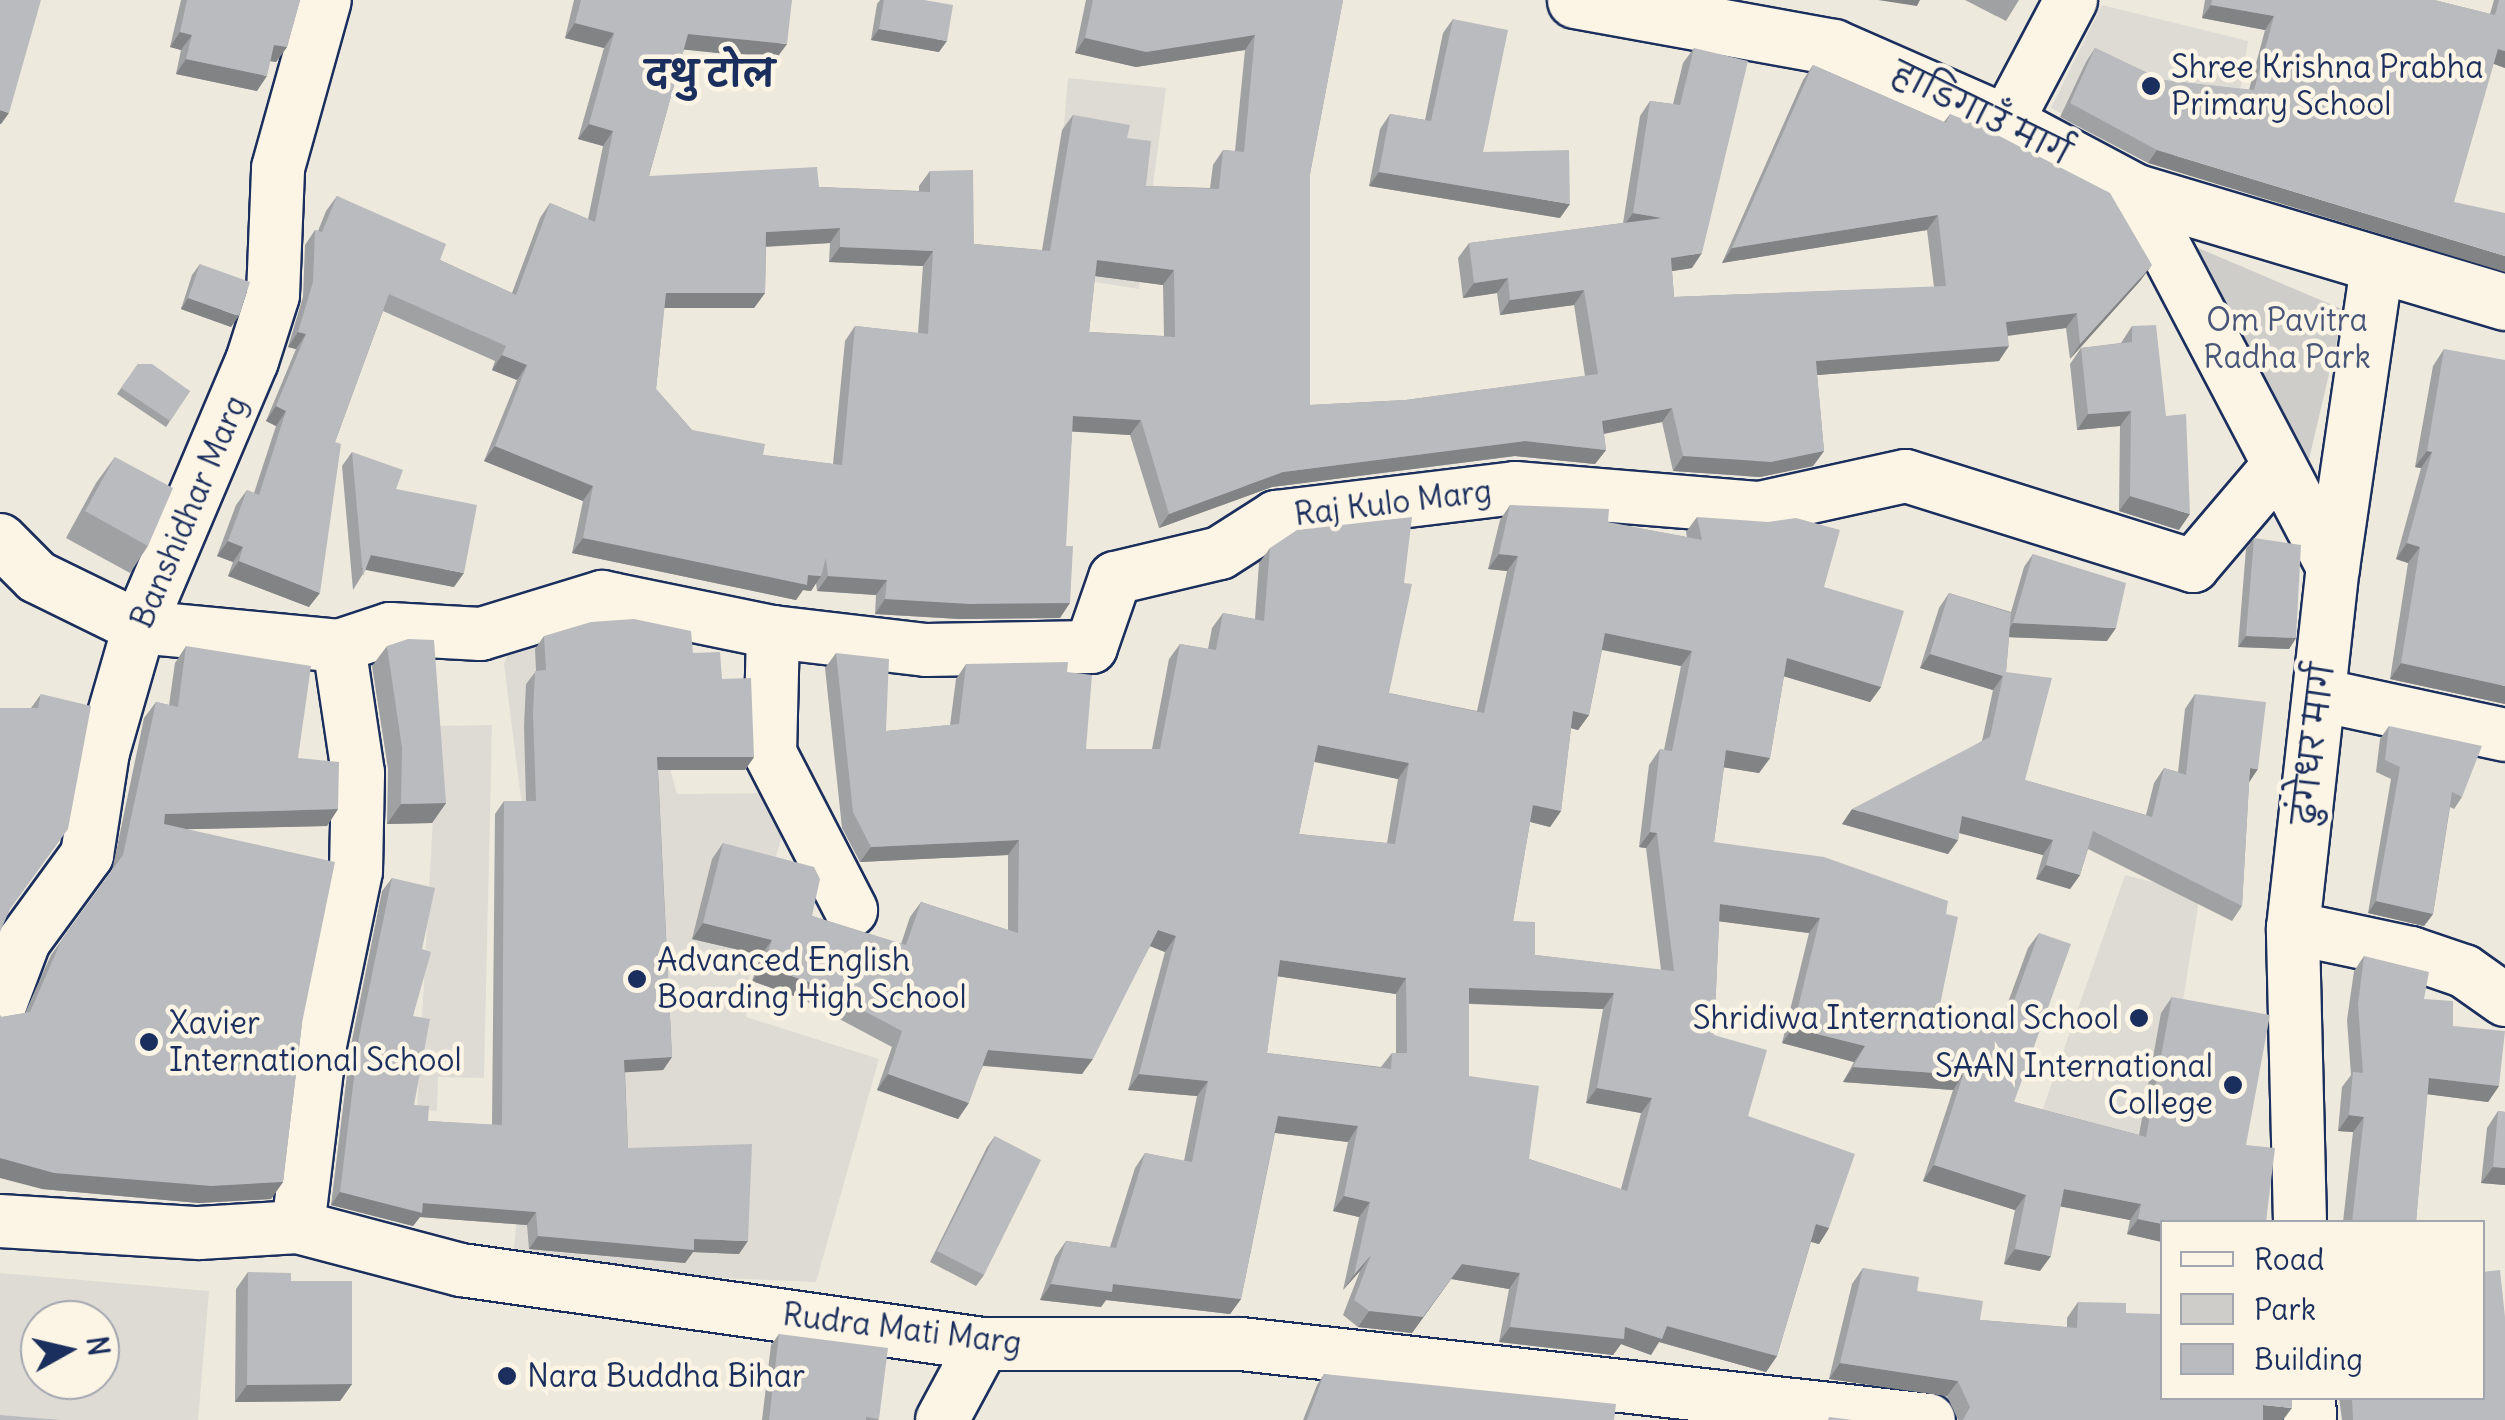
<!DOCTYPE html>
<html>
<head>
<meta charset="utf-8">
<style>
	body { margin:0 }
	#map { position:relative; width:2505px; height:1420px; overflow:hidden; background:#eee9dd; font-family:Delius,"Playpen Sans Deva",sans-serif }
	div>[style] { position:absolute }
	.built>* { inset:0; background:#dedbd4 }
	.green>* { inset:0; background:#cfcdca }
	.roads { filter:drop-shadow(2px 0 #1b2f5e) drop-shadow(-2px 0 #1b2f5e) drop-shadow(0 2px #1b2f5e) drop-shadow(0 -2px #1b2f5e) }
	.minor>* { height:52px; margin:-26px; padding:0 26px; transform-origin:26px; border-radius:26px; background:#fcf5e5 }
	.major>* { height:55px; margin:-27.5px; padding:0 27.5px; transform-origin:27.5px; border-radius:27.5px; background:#fcf5e5 }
	.wall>* { inset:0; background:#a0a1a3 }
	.shaded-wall>* { inset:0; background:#828385 }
	.building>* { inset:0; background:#babbbe }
	.dots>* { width:28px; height:28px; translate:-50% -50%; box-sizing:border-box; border:5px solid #fcf5e5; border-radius:50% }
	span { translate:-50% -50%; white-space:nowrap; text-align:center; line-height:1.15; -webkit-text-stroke:9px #fcf5e5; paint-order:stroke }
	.poi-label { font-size:32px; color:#1b2f5e }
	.left { translate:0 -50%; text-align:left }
	.right { translate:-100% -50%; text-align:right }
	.street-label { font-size:32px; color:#1b2f5e }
	.park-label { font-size:32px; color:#485679 }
	.neighbourhood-label { font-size:35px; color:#1b2f5e; font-weight:700 }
	.legend { position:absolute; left:2160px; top:1220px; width:325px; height:180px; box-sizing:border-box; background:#fcf5e5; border:2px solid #a2a6af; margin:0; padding:12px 18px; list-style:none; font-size:30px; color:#1b2f5e }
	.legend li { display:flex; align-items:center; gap:20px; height:50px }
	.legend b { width:50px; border:2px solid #a2a6af }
	.north { position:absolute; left:20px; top:1300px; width:100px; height:100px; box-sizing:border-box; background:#fcf5e5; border:2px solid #a2a6af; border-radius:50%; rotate:82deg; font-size:28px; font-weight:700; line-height:40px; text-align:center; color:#1b2f5e }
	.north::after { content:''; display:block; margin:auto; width:35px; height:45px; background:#1b2f5e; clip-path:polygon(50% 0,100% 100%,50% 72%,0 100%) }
</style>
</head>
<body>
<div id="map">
	<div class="built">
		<i style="clip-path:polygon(2102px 5px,2248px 41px,2231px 147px,2133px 149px,2051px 108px)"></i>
		<i style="clip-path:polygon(1068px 78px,1166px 88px,1139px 289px,1051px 275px)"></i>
		<i style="clip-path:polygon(519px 624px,655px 713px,677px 794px,785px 793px,784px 828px,752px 942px,746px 1017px,879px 1059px,816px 1282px,512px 1269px,522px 1163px,524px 822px,504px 664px)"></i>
		<i style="clip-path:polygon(492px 725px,484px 1078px,438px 1077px,437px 1111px,417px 1109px,438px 726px)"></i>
		<i style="clip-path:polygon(2125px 875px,2200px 894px,2181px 1014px,2236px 1158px,2040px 1117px)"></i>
		<i style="clip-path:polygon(evenodd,0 1273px,209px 1291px,198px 1420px,0 1420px,0 1273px,40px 1320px,100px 1320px,100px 1380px,40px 1380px,40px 1320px)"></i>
	</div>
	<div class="green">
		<i style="clip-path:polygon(2189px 244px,2344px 310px,2303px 485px)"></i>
	</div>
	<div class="roads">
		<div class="minor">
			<i style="left:2006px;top:123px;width:139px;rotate:-62.1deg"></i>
			<i style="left:2136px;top:192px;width:424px;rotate:62.3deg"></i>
			<i style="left:0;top:540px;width:52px;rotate:45deg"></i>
			<i style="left:37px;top:577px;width:114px;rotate:26.1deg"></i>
			<i style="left:139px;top:627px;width:201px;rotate:5.4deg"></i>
			<i style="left:339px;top:646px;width:54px;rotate:-18.4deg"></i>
			<i style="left:390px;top:629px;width:91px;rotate:3.1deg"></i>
			<i style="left:481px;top:634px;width:127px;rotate:-17deg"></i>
			<i style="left:602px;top:597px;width:175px;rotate:11.6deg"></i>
			<i style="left:773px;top:632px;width:154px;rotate:6.7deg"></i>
			<i style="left:926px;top:650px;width:165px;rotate:-1deg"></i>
			<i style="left:1091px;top:647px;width:73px;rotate:-70.8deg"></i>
			<i style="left:1115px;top:578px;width:108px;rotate:-13.4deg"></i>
			<i style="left:1220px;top:553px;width:67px;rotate:-32.7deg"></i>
			<i style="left:1276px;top:517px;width:241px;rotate:-6.9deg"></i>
			<i style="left:1515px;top:488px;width:246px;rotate:4.7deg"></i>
			<i style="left:1760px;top:508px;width:149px;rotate:-12.4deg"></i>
			<i style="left:1906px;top:476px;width:301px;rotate:17.4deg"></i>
			<i style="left:2193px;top:566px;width:131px;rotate:-49.6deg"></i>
			<i style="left:773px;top:632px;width:121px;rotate:91.4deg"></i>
			<i style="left:770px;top:753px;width:177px;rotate:62.7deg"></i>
			<i style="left:2320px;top:695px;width:189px;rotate:12.2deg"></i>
			<i style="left:2293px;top:928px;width:121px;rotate:12deg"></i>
			<i style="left:2411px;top:953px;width:56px;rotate:18.8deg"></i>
			<i style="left:2464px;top:971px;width:50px;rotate:35.3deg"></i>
			<i style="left:0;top:1005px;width:68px;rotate:-69.4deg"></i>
			<i style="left:24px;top:941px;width:107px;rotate:-53.8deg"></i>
			<i style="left:87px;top:855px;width:104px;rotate:-81.2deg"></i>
			<i style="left:103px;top:752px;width:130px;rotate:-73.9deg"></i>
			<i style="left:139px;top:627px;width:289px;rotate:-67deg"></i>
			<i style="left:252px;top:361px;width:69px;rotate:-72.3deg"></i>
			<i style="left:273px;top:295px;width:127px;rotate:-87.7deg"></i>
			<i style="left:278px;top:168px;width:174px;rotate:-74.4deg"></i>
			<i style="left:0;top:1221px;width:199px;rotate:3.5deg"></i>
			<i style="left:199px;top:1233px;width:99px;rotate:-3.5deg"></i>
			<i style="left:298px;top:1227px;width:169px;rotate:14.8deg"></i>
			<i style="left:461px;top:1270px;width:527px;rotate:8.07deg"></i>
			<i style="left:983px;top:1344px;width:258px"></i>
			<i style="left:1241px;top:1344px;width:692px;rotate:6.3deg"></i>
			<i style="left:2300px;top:1222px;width:294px;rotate:-91.4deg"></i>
			<i style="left:2293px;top:928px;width:362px;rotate:-83.7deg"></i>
			<i style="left:2333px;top:568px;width:304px;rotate:-81.7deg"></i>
			<i style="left:298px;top:1227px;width:183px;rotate:-83.1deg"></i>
			<i style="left:320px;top:1045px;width:178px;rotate:-78.3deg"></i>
			<i style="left:356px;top:871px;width:98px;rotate:-88.8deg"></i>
			<i style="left:358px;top:773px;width:128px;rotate:-98.5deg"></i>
			<i style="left:2309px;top:1398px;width:22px;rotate:87deg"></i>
			<i style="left:942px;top:1420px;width:86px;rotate:-61.7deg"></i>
		</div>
		<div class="major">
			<i style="left:1575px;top:0;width:262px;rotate:10.3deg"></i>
			<i style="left:1833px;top:47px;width:189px;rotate:23.7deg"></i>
			<i style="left:2006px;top:123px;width:147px;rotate:28deg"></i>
			<i style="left:2136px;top:192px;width:385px;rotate:16.6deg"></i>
		</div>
	</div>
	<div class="wall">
		<i style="clip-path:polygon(181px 0,300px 0,287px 47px,276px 62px,270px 61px,257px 91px,176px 74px,181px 50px,170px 47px)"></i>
		<i style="clip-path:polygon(evenodd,574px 0,792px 0,776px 59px,684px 49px,649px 176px,819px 187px,919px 191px,919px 186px,930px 171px,974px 244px,1042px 250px,1062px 130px,1073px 115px,1127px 138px,1146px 186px,1210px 188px,1213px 165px,1223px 150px,1235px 151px,1245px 50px,1136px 67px,1075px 53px,1086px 0,1343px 0,1310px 174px,1310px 405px,1406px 400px,1585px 376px,1574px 305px,1500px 315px,1497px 293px,1463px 298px,1458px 258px,1469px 243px,1623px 223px,1640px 116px,1650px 101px,1673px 104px,1683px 63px,1694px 48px,1692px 268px,1672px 271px,1674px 297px,1934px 287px,1927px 230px,1722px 263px,1803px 80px,1813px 65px,1944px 122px,1950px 114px,2141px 280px,2070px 359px,2066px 328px,2008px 336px,1999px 361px,1817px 375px,1824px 451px,1813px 466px,1760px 477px,1673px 471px,1662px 422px,1604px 434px,1606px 450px,1595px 464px,1515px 456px,1272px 487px,1159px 528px,1130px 435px,1072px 431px,1060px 618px,960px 619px,875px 614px,876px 595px,817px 591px,816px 583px,811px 591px,803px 590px,796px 600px,572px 553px,583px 501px,484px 461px,517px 380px,492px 370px,495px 361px,383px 311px,335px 442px,309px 607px,228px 576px,233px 562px,217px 556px,236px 505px,247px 490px,254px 493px,276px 426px,266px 421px,296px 349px,288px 347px,303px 297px,305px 245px,315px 230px,318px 231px,326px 211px,337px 196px,440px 260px,512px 293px,540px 218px,550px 203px,588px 219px,603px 146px,578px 139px,604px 48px,565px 38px,574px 0,830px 243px,829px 262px,923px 266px,918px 333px,855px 326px,845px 341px,833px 464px,763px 455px,692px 430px,656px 389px,664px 308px,754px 308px,765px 293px,766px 247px,830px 243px,574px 0,1095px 276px,1163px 285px,1164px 336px,1089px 332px,1095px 276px)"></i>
		<i style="clip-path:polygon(880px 0,924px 0,939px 52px,871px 40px,877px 4px)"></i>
		<i style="clip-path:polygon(1965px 0,2019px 0,2006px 21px)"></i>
		<i style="clip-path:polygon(2205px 0,2434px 0,2490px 14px,2494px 0,2505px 0,2505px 68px,2494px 64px,2148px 163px,2060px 117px,2086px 62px,2095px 48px,2162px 80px,2249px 90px,2265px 30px,2202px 18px)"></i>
		<i style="clip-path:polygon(1453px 19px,1483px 152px,1560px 218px,1369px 186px,1380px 129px,1390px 114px,1425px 120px,1443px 33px)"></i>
		<i style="clip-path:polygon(200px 264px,231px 327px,181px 309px,192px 275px)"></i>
		<i style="clip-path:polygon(2132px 326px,2179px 530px,2119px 511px,2120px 426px,2077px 430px,2070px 364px,2081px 348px,2121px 343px)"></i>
		<i style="clip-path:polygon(2444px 349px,2505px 704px,2390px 679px,2408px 563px,2396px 559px,2421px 468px,2415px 467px,2433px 366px)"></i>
		<i style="clip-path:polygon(138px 364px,190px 391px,166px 427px,117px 394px)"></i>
		<i style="clip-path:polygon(352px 452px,396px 489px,454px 587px,366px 569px,353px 590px,342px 466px)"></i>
		<i style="clip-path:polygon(115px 457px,148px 546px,130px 573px,66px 538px,96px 483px)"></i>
		<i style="clip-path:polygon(evenodd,1510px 505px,1687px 537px,1686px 532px,1697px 517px,1824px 587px,1881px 687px,1870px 702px,1784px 676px,1770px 758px,1759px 773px,1724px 767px,1714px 842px,1946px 914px,1940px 1005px,2000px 1024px,2028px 948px,2039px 933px,2014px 1102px,2139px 1135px,2161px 1013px,2172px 997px,2162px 1242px,2127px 1234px,2130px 1220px,2060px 1206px,2040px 1271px,2004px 1264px,2015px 1210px,1923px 1181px,1953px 1090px,1843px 1082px,1854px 1062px,1782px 1043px,1809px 933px,1719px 921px,1714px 1035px,1748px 1116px,1829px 1228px,1819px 1244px,1811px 1242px,1777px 1356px,1766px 1372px,1659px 1342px,1651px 1355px,1621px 1344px,1613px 1355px,1499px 1342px,1509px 1289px,1451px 1279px,1412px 1333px,1358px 1327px,1343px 1315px,1360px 1271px,1343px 1290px,1359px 1217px,1333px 1211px,1348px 1142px,1275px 1133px,1241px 1299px,1230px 1314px,1106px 1300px,1101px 1307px,1040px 1300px,1055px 1257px,1066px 1241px,1110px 1247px,1135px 1168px,1145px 1153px,1184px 1161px,1197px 1096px,1128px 1090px,1165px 952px,1150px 946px,1082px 1074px,983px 1066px,958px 1119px,877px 1090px,892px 1047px,800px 998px,752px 981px,761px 955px,692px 939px,712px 859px,723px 843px,812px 916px,901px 944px,910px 917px,921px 902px,1008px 930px,1008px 855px,860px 862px,842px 828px,825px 668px,836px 653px,886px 731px,950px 725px,956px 679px,966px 664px,1067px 672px,1086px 749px,1152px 749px,1169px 659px,1180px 644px,1208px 649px,1212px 628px,1223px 613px,1255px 619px,1259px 563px,1270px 548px,1389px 693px,1477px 711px,1507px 571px,1488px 569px,1500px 520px,1510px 505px,1602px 650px,1681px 666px,1664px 750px,1660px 749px,1649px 765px,1639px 847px,1646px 848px,1661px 970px,1535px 955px,1513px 921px,1530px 822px,1550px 827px,1561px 811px,1571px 728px,1578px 730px,1589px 715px,1602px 650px,1510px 505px,1314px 762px,1398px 779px,1387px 843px,1299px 834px,1314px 762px,1510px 505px,1277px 976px,1396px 994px,1396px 1053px,1392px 1053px,1381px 1067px,1267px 1053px,1277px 976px,1510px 505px,1469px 1004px,1603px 1009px,1586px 1103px,1641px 1113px,1621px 1189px,1529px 1159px,1469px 1076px,1469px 1004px)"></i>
		<i style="clip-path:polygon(2254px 538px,2296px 638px,2289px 649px,2238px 647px,2246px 549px)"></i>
		<i style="clip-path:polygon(2033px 554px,2107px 641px,2009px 637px,2006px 672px,2025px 780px,2146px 815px,2154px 783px,2164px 768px,2178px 772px,2185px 709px,2195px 694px,2249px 783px,2242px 906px,2232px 921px,2088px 849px,2080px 875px,2070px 889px,2036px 879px,2043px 855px,1959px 833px,1958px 840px,1948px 854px,1842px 824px,1982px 741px,1993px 690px,1920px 668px,1939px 608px,1949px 593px,2011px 612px,2024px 567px)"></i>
		<i style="clip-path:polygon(544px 636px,693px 653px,722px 679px,754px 757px,745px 770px,658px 770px,672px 1057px,663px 1070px,625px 1072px,628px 1148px,739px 1254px,693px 1252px,685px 1263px,529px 1249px,527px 1225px,420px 1217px,413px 1226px,331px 1205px,350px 1050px,382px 891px,392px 878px,422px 949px,413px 1016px,414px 1105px,428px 1121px,492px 1125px,495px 814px,504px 801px,526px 801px,524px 726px,526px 684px,536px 671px,535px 649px)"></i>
		<i style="clip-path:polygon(186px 646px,298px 758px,338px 809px,327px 826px,188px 829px,302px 1023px,283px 1182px,271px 1199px,199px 1203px,42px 1189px,2px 1017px,25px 1013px,51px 955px,112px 871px,144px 718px,156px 702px,169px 705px,175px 663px)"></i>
		<i style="clip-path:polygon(387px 646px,446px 803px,432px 823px,387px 824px,388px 769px,372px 666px)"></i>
		<i style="clip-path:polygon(41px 694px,9px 911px,31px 708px)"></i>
		<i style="clip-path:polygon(2389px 726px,2462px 797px,2454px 809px,2450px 807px,2433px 914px,2424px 926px,2368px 913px,2391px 779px,2376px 772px,2380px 739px)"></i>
		<i style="clip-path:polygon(2364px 956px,2424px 999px,2453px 1026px,2499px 1086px,2488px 1102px,2427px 1094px,2416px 1222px,2343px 1222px,2353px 1132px,2338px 1131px,2342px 1087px,2351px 1075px,2347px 1020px,2354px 971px)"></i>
		<i style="clip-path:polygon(2498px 1111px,2505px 1112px,2505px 1185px,2481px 1183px,2487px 1128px)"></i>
		<i style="clip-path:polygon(995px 1136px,984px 1275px,976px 1286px,930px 1262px,987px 1147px)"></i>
		<i style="clip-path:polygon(1863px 1268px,1917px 1291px,1980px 1320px,2067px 1327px,2067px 1318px,2078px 1302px,2126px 1313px,2283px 1420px,1958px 1420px,1947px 1396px,1829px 1379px,1852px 1284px)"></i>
		<i style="clip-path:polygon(248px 1272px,291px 1281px,352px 1384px,340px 1401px,235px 1402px,236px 1289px)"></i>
		<i style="clip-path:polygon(779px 1334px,879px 1419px,878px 1420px,762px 1420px,771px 1345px)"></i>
		<i style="clip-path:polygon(1324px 1374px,1614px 1420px,1303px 1420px,1317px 1385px)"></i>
		<i style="clip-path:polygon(2339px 1398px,2482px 1398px,2505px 1420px,2342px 1420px)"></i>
	</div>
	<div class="shaded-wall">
		<i style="clip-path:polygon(1878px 0,1920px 0,1917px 6px)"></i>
		<i style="clip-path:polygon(2211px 5px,2274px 16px,2265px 30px,2202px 18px)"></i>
		<i style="clip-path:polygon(575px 23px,614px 33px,604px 48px,565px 38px)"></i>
		<i style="clip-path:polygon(879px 29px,947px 41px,939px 52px,871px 40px)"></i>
		<i style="clip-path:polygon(180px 32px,192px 35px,181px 50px,170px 47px)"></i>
		<i style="clip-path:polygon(688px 34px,787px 44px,776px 59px,678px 49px)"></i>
		<i style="clip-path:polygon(1255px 35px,1245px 50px,1136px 67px,1075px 53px,1085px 38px)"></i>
		<i style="clip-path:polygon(274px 45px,287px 47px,276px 62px,263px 60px)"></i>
		<i style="clip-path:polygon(2498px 49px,2505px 51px,2505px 68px,2489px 62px)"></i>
		<i style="clip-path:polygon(186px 59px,267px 76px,257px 91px,176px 74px)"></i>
		<i style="clip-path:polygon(0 110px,9px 113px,1px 124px,0 124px)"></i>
		<i style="clip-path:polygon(589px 124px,613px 131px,603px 146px,578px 139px)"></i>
		<i style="clip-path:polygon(2157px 150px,2505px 256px,2505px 272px,2148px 163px)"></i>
		<i style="clip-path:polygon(1379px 172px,1570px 204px,1560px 218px,1369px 186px)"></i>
		<i style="clip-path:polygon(1633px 213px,1662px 218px,1622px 228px)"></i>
		<i style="clip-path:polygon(1938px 215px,1927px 230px,1722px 263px,1732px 248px)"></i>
		<i style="clip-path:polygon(840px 228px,830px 243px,756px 247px,766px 232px)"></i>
		<i style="clip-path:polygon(840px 247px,933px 251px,923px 266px,829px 262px)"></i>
		<i style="clip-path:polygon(1702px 253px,1692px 268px,1660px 273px,1671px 258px)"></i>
		<i style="clip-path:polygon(1097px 260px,1174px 270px,1163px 285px,1087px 275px)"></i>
		<i style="clip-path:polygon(2152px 265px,2141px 280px,2070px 359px,2080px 344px)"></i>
		<i style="clip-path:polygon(1508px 278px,1497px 293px,1463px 298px,1474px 283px)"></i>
		<i style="clip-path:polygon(1584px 290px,1574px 305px,1500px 315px,1510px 300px)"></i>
		<i style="clip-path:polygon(666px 293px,765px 293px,754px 308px,656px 308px)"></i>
		<i style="clip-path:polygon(188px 298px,239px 316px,231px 327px,181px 309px)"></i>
		<i style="clip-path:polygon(2077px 313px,2066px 328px,1996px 337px,2006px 322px)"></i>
		<i style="clip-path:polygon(298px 332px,306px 334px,296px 349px,288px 347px)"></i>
		<i style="clip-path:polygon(2009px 346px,1999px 361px,1805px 376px,1816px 361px)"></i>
		<i style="clip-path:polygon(502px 355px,527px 365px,517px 380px,492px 370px)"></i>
		<i style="clip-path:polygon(276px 406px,286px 411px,276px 426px,266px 421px)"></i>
		<i style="clip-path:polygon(1672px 408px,1662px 422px,1592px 436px,1602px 421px)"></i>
		<i style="clip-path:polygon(2131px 411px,2120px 426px,2077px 430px,2088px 414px)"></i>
		<i style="clip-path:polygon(1073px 416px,1141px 420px,1130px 435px,1062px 431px)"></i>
		<i style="clip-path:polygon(1525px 441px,1606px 450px,1595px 464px,1515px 456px,1272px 487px,1159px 528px,1169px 514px,1283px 472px)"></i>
		<i style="clip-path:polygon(495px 446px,593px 486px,583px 501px,484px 461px)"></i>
		<i style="clip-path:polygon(1824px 451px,1813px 466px,1760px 477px,1673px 471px,1683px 456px)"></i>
		<i style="clip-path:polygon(2427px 451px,2432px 452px,2421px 468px,2415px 467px)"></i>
		<i style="clip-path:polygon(2130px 496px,2190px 514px,2179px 530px,2119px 511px)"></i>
		<i style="clip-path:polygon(583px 538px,808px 575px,821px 576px,811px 591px,803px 590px,796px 600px,572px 553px)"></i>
		<i style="clip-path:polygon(228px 541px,243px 547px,233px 562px,217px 556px)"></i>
		<i style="clip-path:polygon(2407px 543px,2420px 547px,2408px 563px,2396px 559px)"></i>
		<i style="clip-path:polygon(1499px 554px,1518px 556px,1507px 571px,1488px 569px)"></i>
		<i style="clip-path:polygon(371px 555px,464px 573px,454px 587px,361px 569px)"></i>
		<i style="clip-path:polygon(239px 561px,320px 593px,309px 607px,228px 576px)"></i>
		<i style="clip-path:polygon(828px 576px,887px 580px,876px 595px,817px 591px)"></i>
		<i style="clip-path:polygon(885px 599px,1070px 603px,1060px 618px,960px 619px,875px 614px)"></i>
		<i style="clip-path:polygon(2013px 623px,2116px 628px,2107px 641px,2004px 637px)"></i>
		<i style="clip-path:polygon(1605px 633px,1692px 651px,1681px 666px,1594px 648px)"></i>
		<i style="clip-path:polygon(2246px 636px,2296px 638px,2289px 649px,2238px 647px)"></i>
		<i style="clip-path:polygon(1930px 654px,2003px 676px,1993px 690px,1920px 668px)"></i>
		<i style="clip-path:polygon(1787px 658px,1881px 687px,1870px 702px,1776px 674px)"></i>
		<i style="clip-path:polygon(2401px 663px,2505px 686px,2505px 704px,2390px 679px)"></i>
		<i style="clip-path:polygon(1573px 711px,1589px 715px,1578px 730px,1563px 726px)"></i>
		<i style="clip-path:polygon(1318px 745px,1409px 763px,1398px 779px,1307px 760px)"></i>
		<i style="clip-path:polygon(1726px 750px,1770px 758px,1759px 773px,1715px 766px)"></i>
		<i style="clip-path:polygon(657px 757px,754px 757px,745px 770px,648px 770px)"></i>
		<i style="clip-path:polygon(2250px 768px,2258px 769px,2248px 784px)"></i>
		<i style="clip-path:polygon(446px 803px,432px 823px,387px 824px,401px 804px)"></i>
		<i style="clip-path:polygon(1533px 805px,1561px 811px,1550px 827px,1523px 820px)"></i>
		<i style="clip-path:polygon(338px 809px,327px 826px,153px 830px,165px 814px)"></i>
		<i style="clip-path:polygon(1852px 809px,1958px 840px,1948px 854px,1842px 824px)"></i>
		<i style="clip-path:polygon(1962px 816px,2053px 840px,2043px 855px,1952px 831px)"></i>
		<i style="clip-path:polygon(1650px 832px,1657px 833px,1646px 848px,1639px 847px)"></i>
		<i style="clip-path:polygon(1019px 840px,1008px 855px,860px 862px,871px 847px)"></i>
		<i style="clip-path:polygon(2046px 865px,2080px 875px,2070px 889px,2036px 879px)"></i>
		<i style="clip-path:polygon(2376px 901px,2433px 914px,2424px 926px,2368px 913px)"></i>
		<i style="clip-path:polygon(1720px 904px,1820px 918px,1809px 933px,1709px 920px)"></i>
		<i style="clip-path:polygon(703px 923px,772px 940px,761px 955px,692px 939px)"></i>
		<i style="clip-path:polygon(1158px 930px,1176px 936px,1165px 952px,1147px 945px)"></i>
		<i style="clip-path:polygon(1280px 960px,1406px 978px,1396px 994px,1269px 975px)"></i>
		<i style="clip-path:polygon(763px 966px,811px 983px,800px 998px,752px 981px)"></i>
		<i style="clip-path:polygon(1469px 988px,1614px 993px,1603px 1009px,1458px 1003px)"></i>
		<i style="clip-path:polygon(1793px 1028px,1865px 1046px,1854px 1062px,1782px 1043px)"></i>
		<i style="clip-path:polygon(988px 1050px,1093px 1059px,1082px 1074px,977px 1065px)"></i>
		<i style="clip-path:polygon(672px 1057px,663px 1070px,615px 1073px,624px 1060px)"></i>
		<i style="clip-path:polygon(1853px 1067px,1963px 1075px,1953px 1090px,1843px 1082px)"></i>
		<i style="clip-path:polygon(888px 1074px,969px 1103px,958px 1119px,877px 1090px)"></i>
		<i style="clip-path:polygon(1139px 1074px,1208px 1081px,1197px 1096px,1128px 1090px)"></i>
		<i style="clip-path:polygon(2429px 1078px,2499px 1086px,2488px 1102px,2418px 1093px)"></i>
		<i style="clip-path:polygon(1597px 1088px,1652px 1098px,1641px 1113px,1586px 1103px)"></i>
		<i style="clip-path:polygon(2349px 1115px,2364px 1117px,2353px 1132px,2338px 1131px)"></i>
		<i style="clip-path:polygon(1278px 1116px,1358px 1126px,1348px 1142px,1268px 1132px)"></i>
		<i style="clip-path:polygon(0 1158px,283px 1182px,271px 1199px,199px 1203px,42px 1189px,0 1178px)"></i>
		<i style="clip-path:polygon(1934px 1165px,2026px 1195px,2015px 1210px,1923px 1181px)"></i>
		<i style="clip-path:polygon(2493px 1167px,2505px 1168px,2505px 1185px,2481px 1183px)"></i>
		<i style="clip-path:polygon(2064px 1189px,2141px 1204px,2130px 1220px,2053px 1205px)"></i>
		<i style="clip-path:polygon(340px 1192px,423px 1203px,536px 1212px,527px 1225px,420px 1217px,413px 1226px,331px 1205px)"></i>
		<i style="clip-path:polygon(1344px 1196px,1370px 1202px,1359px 1217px,1333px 1211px)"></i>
		<i style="clip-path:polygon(2138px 1219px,2162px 1224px,2162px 1242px,2127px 1234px)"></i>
		<i style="clip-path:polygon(1816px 1224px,1829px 1228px,1819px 1244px,1805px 1240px)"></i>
		<i style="clip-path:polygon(538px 1236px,694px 1239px,748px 1241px,739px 1254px,693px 1252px,685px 1263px,529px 1249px)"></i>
		<i style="clip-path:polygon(2015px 1249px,2051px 1256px,2040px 1271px,2004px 1264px)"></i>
		<i style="clip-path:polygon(1371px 1255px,1360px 1271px,1343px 1290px,1354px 1275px)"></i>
		<i style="clip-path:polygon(1462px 1264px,1520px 1273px,1509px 1289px,1451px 1279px,1412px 1333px,1358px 1327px,1369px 1311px)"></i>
		<i style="clip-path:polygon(1051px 1284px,1113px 1284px,1241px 1299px,1230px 1314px,1106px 1300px,1101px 1307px,1040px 1300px)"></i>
		<i style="clip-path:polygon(1667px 1326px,1777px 1356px,1766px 1372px,1659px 1342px,1651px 1355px,1621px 1344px,1613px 1355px,1499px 1342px,1510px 1327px)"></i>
		<i style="clip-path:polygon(1840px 1363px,1958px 1381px,1947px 1396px,1829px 1379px)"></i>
		<i style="clip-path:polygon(352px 1384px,340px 1401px,235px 1402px,247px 1385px)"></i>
		<i style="clip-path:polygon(2263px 1405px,2292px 1408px,2283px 1420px,2253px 1420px)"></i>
	</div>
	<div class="building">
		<i style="clip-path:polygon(0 0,41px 0,9px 113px,0 110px)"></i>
		<i style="clip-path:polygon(187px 0,300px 0,287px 47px,274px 45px,267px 76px,186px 59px,192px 35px,180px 32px)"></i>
		<i style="clip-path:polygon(evenodd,581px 0,792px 0,787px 44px,688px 34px,649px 176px,817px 167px,819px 187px,930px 192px,930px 171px,973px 170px,974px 244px,1050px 251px,1073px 115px,1130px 125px,1127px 138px,1151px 141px,1146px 186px,1219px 189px,1223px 150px,1244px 152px,1255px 35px,1146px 52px,1085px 38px,1093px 0,1343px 0,1310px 174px,1310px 405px,1406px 400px,1598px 374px,1584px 290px,1510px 300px,1508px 278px,1474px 283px,1469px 243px,1662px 218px,1633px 213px,1650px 101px,1680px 105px,1694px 48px,1748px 61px,1702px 253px,1671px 258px,1674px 297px,1946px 286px,1938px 215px,1732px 248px,1813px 65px,1946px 123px,1950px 114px,1978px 125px,2110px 193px,2152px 265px,2080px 344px,2077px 313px,2006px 322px,2009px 346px,1816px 361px,1824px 451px,1771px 462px,1683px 456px,1672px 408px,1602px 421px,1606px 450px,1525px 441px,1283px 472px,1169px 514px,1141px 420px,1073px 416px,1066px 546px,1073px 546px,1070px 603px,970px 604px,885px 599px,887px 580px,828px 576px,826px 558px,821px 576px,808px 575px,807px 585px,583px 538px,593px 486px,495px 446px,527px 365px,502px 355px,506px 346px,389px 294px,335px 442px,341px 444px,320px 593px,239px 561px,243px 547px,228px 541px,247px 490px,259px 495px,286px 411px,276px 406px,306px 334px,298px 332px,313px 282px,315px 230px,322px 232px,337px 196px,446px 244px,440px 260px,516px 295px,550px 203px,595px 222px,613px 131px,589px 124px,614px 33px,575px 23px,581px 0,840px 228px,840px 247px,933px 251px,928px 334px,855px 326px,842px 465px,763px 455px,765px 444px,692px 430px,656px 389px,666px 293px,765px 293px,766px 232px,840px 228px,581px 0,1097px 260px,1174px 270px,1175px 337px,1089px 332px,1097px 260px)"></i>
		<i style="clip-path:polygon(884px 0,924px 0,953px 5px,947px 41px,879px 29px)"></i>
		<i style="clip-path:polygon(2212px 0,2434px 0,2495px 15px,2499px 0,2505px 0,2505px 51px,2498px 49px,2454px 202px,2505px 213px,2505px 256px,2157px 150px,2070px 103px,2095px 48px,2162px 80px,2254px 90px,2274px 16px,2211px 5px)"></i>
		<i style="clip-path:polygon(1453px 19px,1508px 30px,1483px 152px,1569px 150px,1570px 204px,1379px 172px,1390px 114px,1431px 121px)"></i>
		<i style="clip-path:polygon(200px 264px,250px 282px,239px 316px,188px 298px)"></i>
		<i style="clip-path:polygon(2156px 325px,2166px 416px,2186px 414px,2190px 514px,2130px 496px,2131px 411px,2088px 414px,2081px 348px,2132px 342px,2132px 326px)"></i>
		<i style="clip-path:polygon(2444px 349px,2505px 360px,2505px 686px,2401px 663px,2420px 547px,2407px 543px,2432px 452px,2427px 451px)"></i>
		<i style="clip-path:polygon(138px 364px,152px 364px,190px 391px,170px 421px,121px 388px)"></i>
		<i style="clip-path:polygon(352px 452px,403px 470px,396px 489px,477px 505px,464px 573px,371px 555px,363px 576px)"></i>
		<i style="clip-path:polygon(115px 457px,173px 488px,148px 546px,85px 511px)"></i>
		<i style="clip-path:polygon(evenodd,1510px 505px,1609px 509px,1608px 522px,1702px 540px,1697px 517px,1768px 522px,1796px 518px,1840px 530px,1824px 587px,1904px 611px,1881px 687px,1787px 658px,1770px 758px,1726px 750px,1714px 842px,1824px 857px,1948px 901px,1946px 914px,1958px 917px,1940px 1005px,2005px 1025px,2039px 933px,2071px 944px,2014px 1102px,2146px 1137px,2172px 997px,2270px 1015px,2246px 1145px,2275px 1148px,2266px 1222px,2162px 1222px,2162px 1224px,2138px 1219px,2141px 1204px,2064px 1189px,2051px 1256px,2015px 1249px,2026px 1195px,1934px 1165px,1963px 1075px,1853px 1067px,1865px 1046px,1793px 1028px,1820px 918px,1720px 904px,1714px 1035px,1767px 1050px,1748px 1116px,1855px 1154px,1829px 1228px,1816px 1224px,1777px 1356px,1667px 1326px,1662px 1339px,1625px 1327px,1624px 1339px,1510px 1327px,1520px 1273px,1462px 1264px,1423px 1317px,1369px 1311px,1354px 1300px,1371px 1255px,1354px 1275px,1370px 1202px,1344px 1196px,1358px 1126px,1278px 1116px,1241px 1299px,1113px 1284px,1112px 1292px,1051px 1284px,1066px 1241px,1116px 1248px,1145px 1153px,1192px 1162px,1208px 1081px,1139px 1074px,1176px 936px,1158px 930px,1093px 1059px,988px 1050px,969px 1103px,888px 1074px,902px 1031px,811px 983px,763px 966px,772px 940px,703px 923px,723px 843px,814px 867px,820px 879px,812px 916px,906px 945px,921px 902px,1018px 933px,1019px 840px,871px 847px,853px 812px,836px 653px,889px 659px,886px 731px,959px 724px,966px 664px,1068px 662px,1067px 672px,1092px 675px,1086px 749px,1160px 749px,1180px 644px,1216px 650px,1223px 613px,1264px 621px,1270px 548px,1297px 530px,1412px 517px,1404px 583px,1412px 584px,1389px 693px,1484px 713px,1518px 556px,1499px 554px,1510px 505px,1605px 633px,1692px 651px,1672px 751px,1660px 749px,1650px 832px,1657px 833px,1674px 971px,1535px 955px,1535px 922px,1513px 921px,1533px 805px,1561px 811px,1573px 711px,1589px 715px,1605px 633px,1510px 505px,1318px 745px,1409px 763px,1395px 844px,1299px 834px,1318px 745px,1510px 505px,1280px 960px,1406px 978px,1407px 1053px,1392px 1053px,1391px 1069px,1267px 1053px,1280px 960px,1510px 505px,1469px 988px,1614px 993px,1597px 1088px,1652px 1098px,1627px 1191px,1529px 1159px,1539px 1086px,1469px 1076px,1469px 988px)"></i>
		<i style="clip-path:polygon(2254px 538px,2301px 545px,2296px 638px,2246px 636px)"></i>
		<i style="clip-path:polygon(2033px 554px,2126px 583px,2116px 628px,2013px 623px)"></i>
		<i style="clip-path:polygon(1949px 593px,2011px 613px,2006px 672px,2052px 678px,2025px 780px,2152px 817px,2164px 768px,2186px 775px,2195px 694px,2266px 702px,2258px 769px,2250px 768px,2242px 906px,2093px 831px,2080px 875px,2046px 865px,2053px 840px,1962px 816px,1958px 840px,1852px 809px,1990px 737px,2003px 676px,1930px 654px)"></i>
		<i style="clip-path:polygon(634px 619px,691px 631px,693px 653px,720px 652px,722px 679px,751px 678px,754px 757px,657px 757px,672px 1057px,624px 1060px,628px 1148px,752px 1144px,748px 1241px,694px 1239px,694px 1250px,538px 1236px,536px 1212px,423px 1203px,422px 1213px,340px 1192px,359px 1037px,392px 878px,435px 888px,422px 949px,431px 952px,413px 1016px,430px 1019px,414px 1105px,429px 1106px,428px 1121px,502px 1125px,504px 801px,536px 801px,533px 713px,535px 671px,546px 670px,544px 636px,591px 622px)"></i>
		<i style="clip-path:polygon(408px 639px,434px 640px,446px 803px,401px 804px,402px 748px,387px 646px)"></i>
		<i style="clip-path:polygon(186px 646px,311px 666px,298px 758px,339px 762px,338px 809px,165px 814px,164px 824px,335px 862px,302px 1023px,283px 1182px,211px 1186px,54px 1173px,0 1158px,0 1015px,2px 1017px,30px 1012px,62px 939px,123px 855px,156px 702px,178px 707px)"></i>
		<i style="clip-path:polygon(41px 694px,91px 706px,68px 829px,10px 909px,0 932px,0 708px,38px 708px)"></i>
		<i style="clip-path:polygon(2389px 726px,2482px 746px,2462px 797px,2452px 792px,2433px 914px,2376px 901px,2400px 767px,2385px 760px)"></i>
		<i style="clip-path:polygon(2364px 956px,2429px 972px,2424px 999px,2453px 1001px,2453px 1026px,2505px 1031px,2499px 1086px,2429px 1078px,2416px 1222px,2352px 1222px,2364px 1117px,2349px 1115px,2353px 1072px,2363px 1073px,2358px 1004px)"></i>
		<i style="clip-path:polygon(2498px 1111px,2505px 1112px,2505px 1168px,2493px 1167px)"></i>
		<i style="clip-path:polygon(995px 1136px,1041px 1160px,984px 1275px,937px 1251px)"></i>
		<i style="clip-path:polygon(1863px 1268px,1919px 1277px,1917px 1291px,1983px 1301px,1980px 1320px,2077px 1328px,2078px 1302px,2126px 1303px,2126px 1313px,2162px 1314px,2162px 1398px,2292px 1398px,2292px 1408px,2263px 1405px,2263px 1420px,1963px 1420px,1970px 1407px,1958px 1381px,1840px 1363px)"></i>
		<i style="clip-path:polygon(2500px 1270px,2505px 1317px,2505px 1420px,2353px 1420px,2352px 1398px,2482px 1398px,2482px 1272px)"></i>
		<i style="clip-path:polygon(248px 1272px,291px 1273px,291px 1281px,352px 1281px,352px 1384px,247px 1385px)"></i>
		<i style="clip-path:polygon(779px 1334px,888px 1348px,879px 1419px,866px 1417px,866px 1420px,769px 1420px)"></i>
		<i style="clip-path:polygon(1324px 1374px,1616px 1404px,1614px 1420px,1307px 1420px)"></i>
		<i style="clip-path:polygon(0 1415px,61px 1420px,0 1420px)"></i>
		<i style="clip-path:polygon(1829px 1417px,1853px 1420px,1828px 1420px)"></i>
	</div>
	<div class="dots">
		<i style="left:2151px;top:86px;background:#1b2f5e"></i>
		<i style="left:637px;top:979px;background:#1b2f5e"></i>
		<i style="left:2139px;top:1018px;background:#1b2f5e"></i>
		<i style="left:149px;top:1042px;background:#1b2f5e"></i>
		<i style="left:2233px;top:1085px;background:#1b2f5e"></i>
		<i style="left:507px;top:1376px;background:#1b2f5e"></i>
	</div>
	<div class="poi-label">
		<span class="left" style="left:2171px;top:86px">Shree Krishna Prabha<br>Primary School</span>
		<span class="left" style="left:657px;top:979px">Advanced English<br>Boarding High School</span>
		<span class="right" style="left:2119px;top:1018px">Shridiwa International School</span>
		<span class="left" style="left:169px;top:1042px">Xavier<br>International School</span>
		<span class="right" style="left:2213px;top:1085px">SAAN International<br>College</span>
		<span class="left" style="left:527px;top:1376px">Nara Buddha Bihar</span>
	</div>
	<div class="street-label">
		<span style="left:1981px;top:114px;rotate:26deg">हाडिगाउँ मार्ग</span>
		<span style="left:1393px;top:503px;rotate:-7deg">Raj Kulo Marg</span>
		<span style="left:189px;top:512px;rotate:-67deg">Banshidhar Marg</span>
		<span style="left:2314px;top:744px;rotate:-83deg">ढुंगेधर मार्ग</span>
		<span style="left:902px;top:1329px;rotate:7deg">Rudra Mati Marg</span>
	</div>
	<div class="park-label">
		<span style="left:2287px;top:339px">Om Pavitra<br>Radha Park</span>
	</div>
	<div class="neighbourhood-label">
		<span style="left:710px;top:73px">दथु टोल</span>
	</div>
	<ul class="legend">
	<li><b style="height:12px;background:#fcf5e5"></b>Road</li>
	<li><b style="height:28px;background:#cfcdca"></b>Park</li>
	<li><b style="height:28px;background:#babbbe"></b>Building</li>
	</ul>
	<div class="north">N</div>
</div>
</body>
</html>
